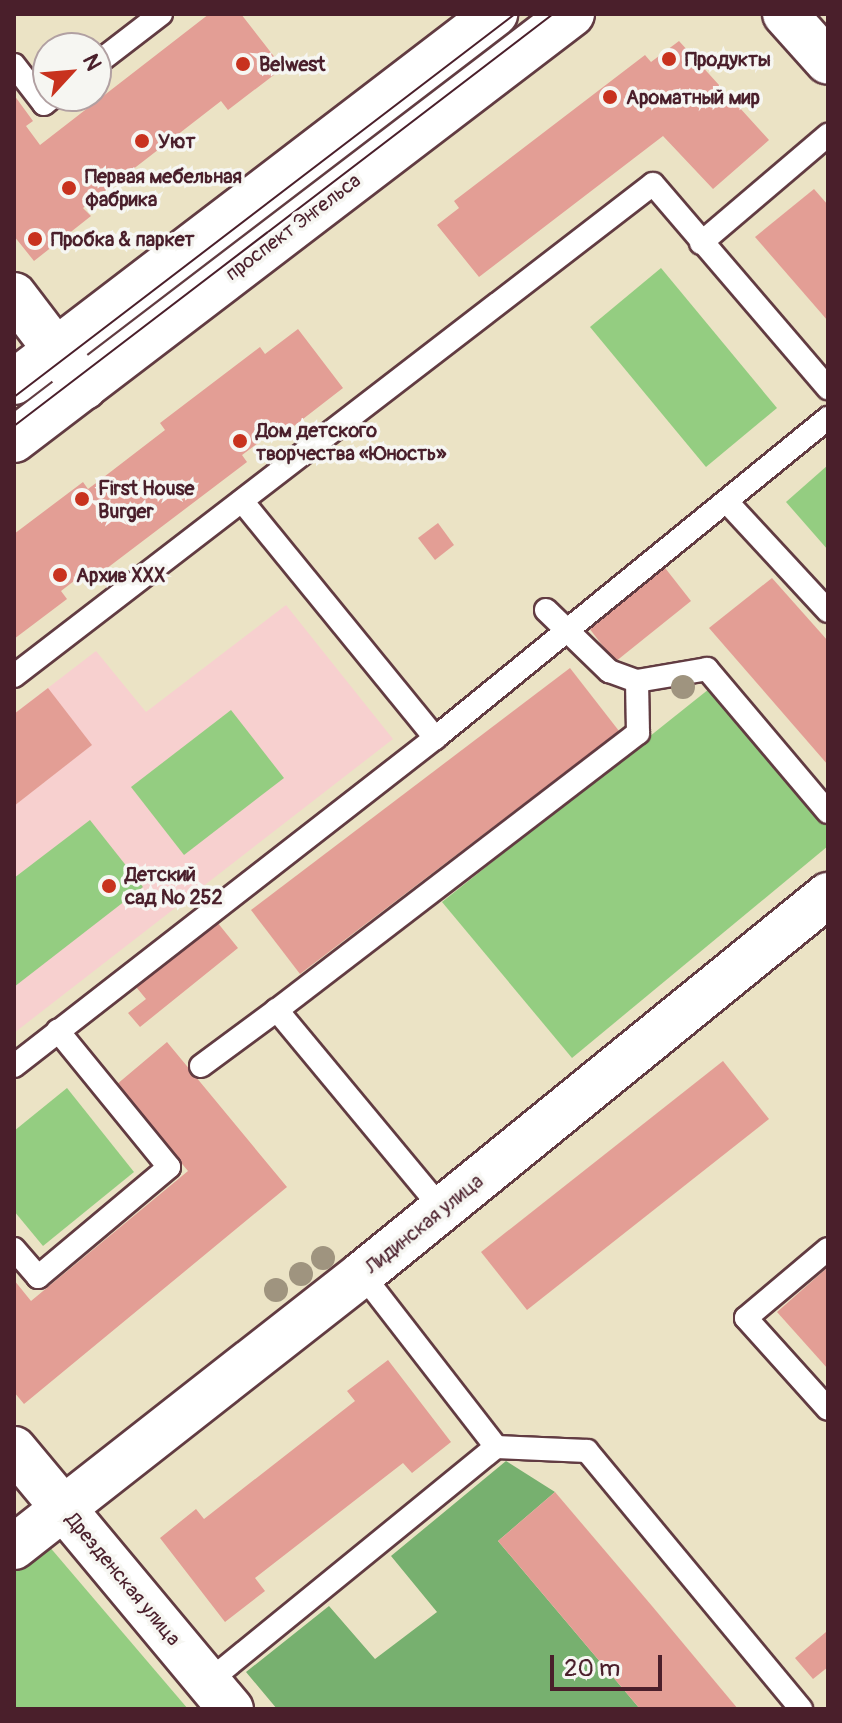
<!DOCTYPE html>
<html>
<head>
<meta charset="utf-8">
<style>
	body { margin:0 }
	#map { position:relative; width:842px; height:1723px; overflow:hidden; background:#ebe3c5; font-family:Pangolin,sans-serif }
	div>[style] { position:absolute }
	.built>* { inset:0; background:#f7d0cf }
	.green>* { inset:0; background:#94cd81 }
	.forest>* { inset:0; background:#77b06f }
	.building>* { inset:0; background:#e39e95 }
	.roads { filter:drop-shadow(2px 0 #623c42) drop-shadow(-2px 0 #623c42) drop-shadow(0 2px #623c42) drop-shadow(0 -2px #623c42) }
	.service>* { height:22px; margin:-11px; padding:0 11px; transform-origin:11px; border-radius:11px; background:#fff }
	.minor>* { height:44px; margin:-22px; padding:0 22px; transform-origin:22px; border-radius:22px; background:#fff }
	.primary>* { height:44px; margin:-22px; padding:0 22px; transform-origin:22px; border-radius:22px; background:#fff }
	.tram>* { height:2px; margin:-1px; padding:0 1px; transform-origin:1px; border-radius:1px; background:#4a1f2b }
	.trees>* { width:24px; height:24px; margin:-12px; border-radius:50%; background:#9f947f }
	.dots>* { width:22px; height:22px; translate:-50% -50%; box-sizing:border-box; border:4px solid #f6f6f2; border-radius:50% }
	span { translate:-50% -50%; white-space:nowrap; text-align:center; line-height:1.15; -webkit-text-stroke:7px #f6f6f2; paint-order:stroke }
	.poi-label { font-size:20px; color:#4a1f2b; font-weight:700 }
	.left { translate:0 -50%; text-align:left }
	.street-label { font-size:20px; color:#4a1f2b }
	.frame { position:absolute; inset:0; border:16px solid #4a1f2b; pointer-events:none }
	.north { position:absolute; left:32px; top:32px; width:80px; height:80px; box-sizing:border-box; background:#f6f6f2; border:2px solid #b1a0a2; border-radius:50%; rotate:64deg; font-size:22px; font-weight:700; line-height:32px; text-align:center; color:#4a1f2b }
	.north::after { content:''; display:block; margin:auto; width:28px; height:36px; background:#c8321e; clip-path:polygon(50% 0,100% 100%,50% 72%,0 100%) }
	.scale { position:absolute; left:550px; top:1655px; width:112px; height:36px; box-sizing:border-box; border:4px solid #4a1f2b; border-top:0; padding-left:10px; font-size:24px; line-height:28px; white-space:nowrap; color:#4a1f2b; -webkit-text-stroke:6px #f6f6f2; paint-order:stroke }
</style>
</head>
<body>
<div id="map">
	<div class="built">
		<i style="clip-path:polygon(286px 605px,393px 739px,14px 1033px,14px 714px,96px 651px,146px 712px)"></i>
	</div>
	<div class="green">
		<i style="clip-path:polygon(661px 268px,777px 408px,706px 467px,590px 327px)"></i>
		<i style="clip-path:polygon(828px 465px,828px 550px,786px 502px)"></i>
		<i style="clip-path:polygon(709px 689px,828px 827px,828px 846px,572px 1058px,442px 902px)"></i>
		<i style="clip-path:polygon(231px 710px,284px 778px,184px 855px,131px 787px)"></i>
		<i style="clip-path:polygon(90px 820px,143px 887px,14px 987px,14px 878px)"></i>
		<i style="clip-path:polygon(67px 1088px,134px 1172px,43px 1246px,14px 1211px,14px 1131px)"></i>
		<i style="clip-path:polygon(48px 1545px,188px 1709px,14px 1709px,14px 1571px)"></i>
	</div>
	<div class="forest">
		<i style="clip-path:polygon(506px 1461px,555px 1492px,498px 1541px,640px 1709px,277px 1709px,246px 1672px,329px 1606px,375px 1659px,437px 1612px,391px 1556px)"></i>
	</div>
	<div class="building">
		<i style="clip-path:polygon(209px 14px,241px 14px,283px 68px,228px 110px,221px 101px,83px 208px,91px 216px,34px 261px,14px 236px,14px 95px,33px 121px,26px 126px,40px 145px)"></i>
		<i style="clip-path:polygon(679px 41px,769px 140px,713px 189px,663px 136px,479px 277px,437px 225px,459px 208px,454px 201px,645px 55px,651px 62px)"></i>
		<i style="clip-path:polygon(814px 189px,828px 205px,828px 321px,755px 237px)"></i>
		<i style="clip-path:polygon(298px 329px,343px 388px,281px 436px,276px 429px,270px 434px,242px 455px,247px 462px,98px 575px,92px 567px,61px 591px,67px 599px,14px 639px,14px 534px,83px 482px,88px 489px,100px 480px,165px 430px,160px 423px,260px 347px,265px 354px)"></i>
		<i style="clip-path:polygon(438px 523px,454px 545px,435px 560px,418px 538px)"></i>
		<i style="clip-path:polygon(662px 564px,691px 601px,615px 662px,586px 624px)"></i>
		<i style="clip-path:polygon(772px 578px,828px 641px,828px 765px,709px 628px)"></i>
		<i style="clip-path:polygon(570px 668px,619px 731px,300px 974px,251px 910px)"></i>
		<i style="clip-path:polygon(48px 688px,92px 745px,14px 806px,14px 714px)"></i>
		<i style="clip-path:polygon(213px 917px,238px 948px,140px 1027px,128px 1013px,146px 999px,132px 982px)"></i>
		<i style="clip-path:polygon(167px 1042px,287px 1187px,24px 1404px,14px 1392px,14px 1280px,31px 1301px,188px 1171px,116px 1085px)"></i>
		<i style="clip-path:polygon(723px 1061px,769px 1119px,527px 1310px,481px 1252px)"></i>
		<i style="clip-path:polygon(828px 1267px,828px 1369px,777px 1312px)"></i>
		<i style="clip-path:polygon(388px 1360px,451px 1442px,412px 1473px,403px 1463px,255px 1578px,265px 1591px,225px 1622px,160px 1538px,196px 1509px,204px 1519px,355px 1401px,347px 1391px)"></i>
		<i style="clip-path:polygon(555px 1492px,652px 1606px,738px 1709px,640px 1709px,498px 1541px)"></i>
		<i style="clip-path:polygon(826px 1632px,828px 1667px,813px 1679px,795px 1658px)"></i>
	</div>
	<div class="roads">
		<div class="service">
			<i style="left:96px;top:64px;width:82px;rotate:-37.6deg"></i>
			<i style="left:14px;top:65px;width:49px;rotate:52.4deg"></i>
			<i style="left:44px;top:104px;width:13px;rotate:-39deg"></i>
			<i style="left:701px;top:243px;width:167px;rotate:-40.4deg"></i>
			<i style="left:242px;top:501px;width:306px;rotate:50.8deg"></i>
			<i style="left:728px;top:503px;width:147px;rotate:47.2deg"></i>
			<i style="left:546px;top:610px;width:88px;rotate:44.1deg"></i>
			<i style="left:609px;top:671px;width:30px;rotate:20deg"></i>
			<i style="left:637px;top:681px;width:71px;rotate:-9.7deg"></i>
			<i style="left:707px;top:669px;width:187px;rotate:49.8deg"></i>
			<i style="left:14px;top:676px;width:806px;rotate:-37.59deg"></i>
			<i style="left:653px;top:184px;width:269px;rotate:49.4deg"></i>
			<i style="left:14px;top:1066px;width:534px;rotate:-37.92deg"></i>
			<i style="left:435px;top:738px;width:507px;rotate:-39.15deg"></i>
			<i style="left:201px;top:1066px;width:94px;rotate:-36.4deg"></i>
			<i style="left:442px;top:1209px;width:259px;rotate:-129.7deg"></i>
			<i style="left:277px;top:1010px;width:455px;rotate:-37.5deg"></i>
			<i style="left:638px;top:733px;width:52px;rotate:-91.1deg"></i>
			<i style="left:14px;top:1249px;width:37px;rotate:49deg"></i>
			<i style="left:38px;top:1277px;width:171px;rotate:-40deg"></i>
			<i style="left:169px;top:1167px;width:176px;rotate:-129.2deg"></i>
			<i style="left:828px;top:1249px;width:107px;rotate:139.9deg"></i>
			<i style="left:746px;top:1318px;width:122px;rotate:48deg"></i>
			<i style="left:362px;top:1274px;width:219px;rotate:52.2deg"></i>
			<i style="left:496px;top:1447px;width:91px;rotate:2.5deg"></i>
			<i style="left:587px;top:1451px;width:335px;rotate:50.3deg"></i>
			<i style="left:209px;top:1681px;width:370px;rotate:-39.2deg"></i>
		</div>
		<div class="minor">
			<i style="left:785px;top:14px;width:64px;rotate:48.1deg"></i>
			<i style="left:14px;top:295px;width:116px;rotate:52.7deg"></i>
			<i style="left:14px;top:1449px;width:339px;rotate:50.2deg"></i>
			<i style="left:14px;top:1547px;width:442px;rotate:-38.1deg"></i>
			<i style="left:362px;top:1274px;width:601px;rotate:-39.12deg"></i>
		</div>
		<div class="primary">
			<i style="left:14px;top:382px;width:606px;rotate:-37.42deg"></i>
			<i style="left:14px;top:440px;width:702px;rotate:-37.36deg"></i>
		</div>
	</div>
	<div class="tram">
		<i style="left:14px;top:397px;width:631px;rotate:-37.4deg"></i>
		<i style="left:14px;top:426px;width:678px;rotate:-37.39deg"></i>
	</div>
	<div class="trees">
		<i style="left:683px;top:687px"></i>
		<i style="left:323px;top:1258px"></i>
		<i style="left:301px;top:1274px"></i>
		<i style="left:276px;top:1290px"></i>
	</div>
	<div class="dots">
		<i style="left:669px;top:59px;background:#c8321e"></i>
		<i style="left:243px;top:64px;background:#c8321e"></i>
		<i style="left:610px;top:97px;background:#c8321e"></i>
		<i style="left:142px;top:141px;background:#c8321e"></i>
		<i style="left:69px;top:188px;background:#c8321e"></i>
		<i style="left:35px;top:239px;background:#c8321e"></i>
		<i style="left:240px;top:441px;background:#c8321e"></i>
		<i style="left:82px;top:499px;background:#c8321e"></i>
		<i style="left:60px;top:575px;background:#c8321e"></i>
		<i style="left:109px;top:886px;background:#c8321e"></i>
	</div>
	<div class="poi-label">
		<span class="left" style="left:685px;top:59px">Продукты</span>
		<span class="left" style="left:259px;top:64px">Belwest</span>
		<span class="left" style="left:626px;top:97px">Ароматный мир</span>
		<span class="left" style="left:158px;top:141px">Уют</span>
		<span class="left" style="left:85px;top:188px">Первая мебельная<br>фабрика</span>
		<span class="left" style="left:51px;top:239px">Пробка &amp; паркет</span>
		<span class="left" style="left:256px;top:442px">Дом детского<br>творчества «Юность»</span>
		<span class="left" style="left:98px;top:500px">First House<br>Burger</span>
		<span class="left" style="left:76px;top:575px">Архив XXX</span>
		<span class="left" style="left:125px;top:886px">Детский<br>сад № 252</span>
	</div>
	<div class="street-label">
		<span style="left:293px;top:227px;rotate:-37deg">проспект Энгельса</span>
		<span style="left:424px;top:1224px;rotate:-39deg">Лидинская улица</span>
		<span style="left:123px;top:1579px;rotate:50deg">Дрезденская улица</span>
	</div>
	<div class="frame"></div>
	<div class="north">N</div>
	<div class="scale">20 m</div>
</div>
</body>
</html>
